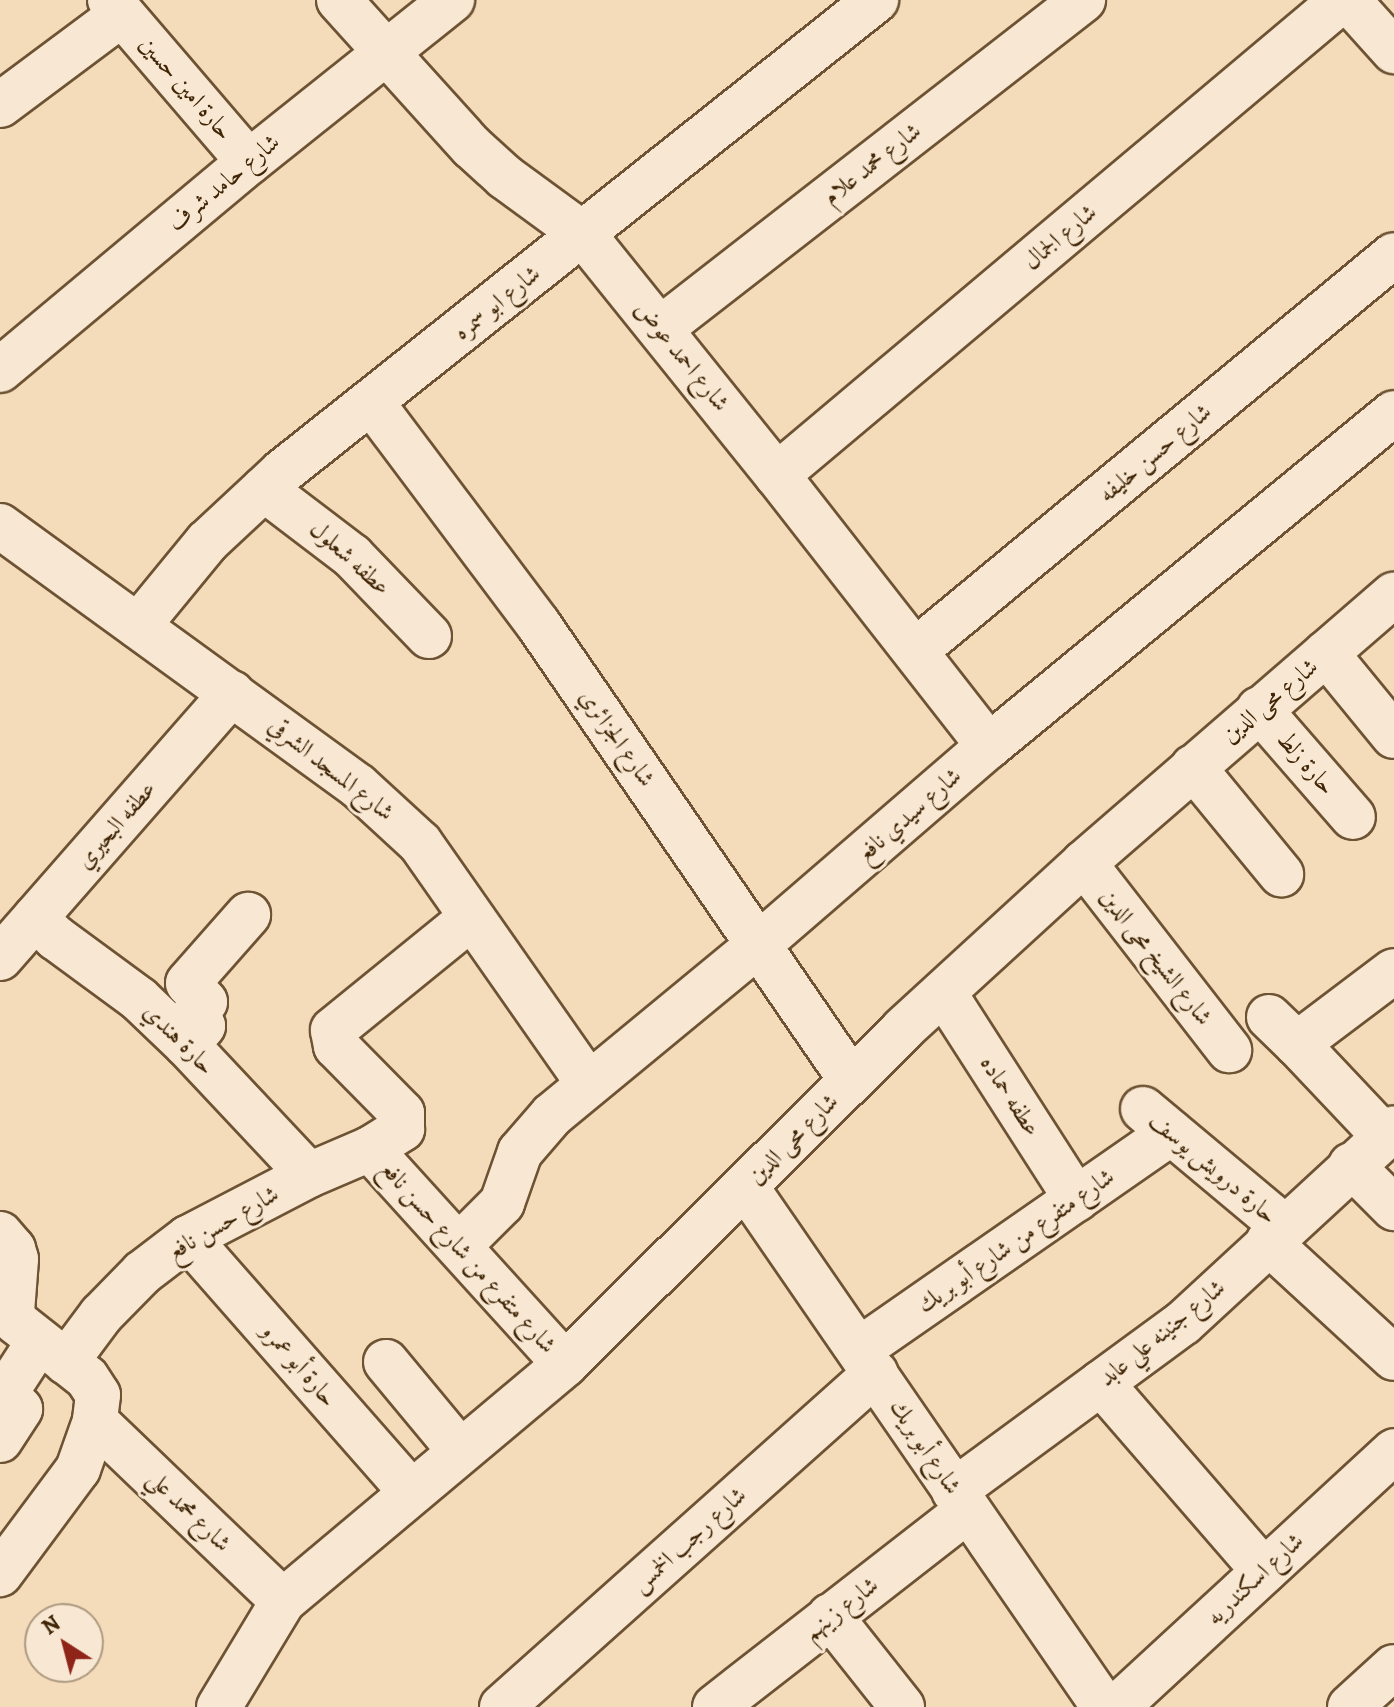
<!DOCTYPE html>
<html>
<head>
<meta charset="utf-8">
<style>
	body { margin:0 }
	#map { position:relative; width:1394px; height:1707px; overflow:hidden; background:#f4dcbb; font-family:Alegreya,Amiri,serif }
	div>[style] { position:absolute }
	.roads { filter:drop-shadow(2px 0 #6d5333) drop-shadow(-2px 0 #6d5333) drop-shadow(0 2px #6d5333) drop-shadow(0 -2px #6d5333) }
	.minor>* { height:44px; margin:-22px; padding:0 22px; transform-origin:22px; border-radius:22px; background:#f8e8d3 }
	span { translate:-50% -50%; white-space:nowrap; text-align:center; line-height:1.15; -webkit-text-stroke:6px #f8e8d3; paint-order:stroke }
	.street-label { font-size:24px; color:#402506 }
	.north { position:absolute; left:24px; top:1603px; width:80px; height:80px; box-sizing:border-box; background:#f8e8d3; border:2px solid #ae9a81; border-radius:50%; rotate:324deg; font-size:22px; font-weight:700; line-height:32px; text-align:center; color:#402506 }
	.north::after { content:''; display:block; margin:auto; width:28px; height:36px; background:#8f2418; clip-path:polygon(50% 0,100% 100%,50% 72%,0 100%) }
</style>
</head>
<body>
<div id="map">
	<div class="roads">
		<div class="minor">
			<i style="left:110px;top:0;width:213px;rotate:49.4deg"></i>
			<i style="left:339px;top:0;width:198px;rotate:47.9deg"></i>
			<i style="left:472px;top:147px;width:45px;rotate:42.3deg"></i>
			<i style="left:505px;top:177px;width:97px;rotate:36.2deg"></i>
			<i style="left:583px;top:234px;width:309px;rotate:51.2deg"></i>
			<i style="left:777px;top:475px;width:344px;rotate:52deg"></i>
			<i style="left:1348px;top:0;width:69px;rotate:48deg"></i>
			<i style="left:0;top:105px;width:152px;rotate:-36.7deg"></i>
			<i style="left:660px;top:329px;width:536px;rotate:-37.87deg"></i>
			<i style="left:0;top:370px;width:324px;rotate:-39.9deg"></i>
			<i style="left:249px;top:162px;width:260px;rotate:-38.6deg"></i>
			<i style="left:372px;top:403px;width:276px;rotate:53.1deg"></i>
			<i style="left:538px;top:624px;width:553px;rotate:55.53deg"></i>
			<i style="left:777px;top:475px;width:738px;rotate:-40.05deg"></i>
			<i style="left:264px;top:489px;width:111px;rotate:37.3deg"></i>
			<i style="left:352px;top:556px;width:111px;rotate:46.1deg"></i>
			<i style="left:0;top:526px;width:442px;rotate:36deg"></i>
			<i style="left:358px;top:786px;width:84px;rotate:42.6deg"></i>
			<i style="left:420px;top:843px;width:294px;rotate:55deg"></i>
			<i style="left:138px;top:626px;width:109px;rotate:-50.6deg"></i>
			<i style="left:207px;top:542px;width:103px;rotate:-43deg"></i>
			<i style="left:282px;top:472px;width:759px;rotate:-38.47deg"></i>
			<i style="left:915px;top:651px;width:621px;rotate:-39.58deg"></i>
			<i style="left:1326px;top:653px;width:107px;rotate:50.7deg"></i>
			<i style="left:1259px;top:709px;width:143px;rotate:49deg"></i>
			<i style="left:1193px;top:767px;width:139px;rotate:50.6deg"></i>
			<i style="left:1084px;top:863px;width:237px;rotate:52.2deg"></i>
			<i style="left:35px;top:918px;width:29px;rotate:44deg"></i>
			<i style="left:56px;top:938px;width:103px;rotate:36.3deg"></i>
			<i style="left:139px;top:999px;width:66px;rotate:43.8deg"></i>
			<i style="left:187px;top:1045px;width:178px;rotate:46.8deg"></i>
			<i style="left:0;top:958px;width:352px;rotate:-48.8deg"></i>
			<i style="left:944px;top:993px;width:245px;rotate:57.3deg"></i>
			<i style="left:1269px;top:1017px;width:39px;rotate:44deg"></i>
			<i style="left:187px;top:1045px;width:25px;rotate:-50deg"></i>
			<i style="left:203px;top:1026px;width:14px;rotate:-129deg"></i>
			<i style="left:194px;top:1015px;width:17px;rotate:-50deg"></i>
			<i style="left:205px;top:1002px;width:25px;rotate:-132deg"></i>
			<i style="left:188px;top:983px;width:91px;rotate:-48.6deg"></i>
			<i style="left:1143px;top:1109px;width:184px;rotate:39.9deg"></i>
			<i style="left:1384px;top:1136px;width:127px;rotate:-133.4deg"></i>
			<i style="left:1297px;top:1044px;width:121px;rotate:-37deg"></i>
			<i style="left:370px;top:1149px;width:290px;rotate:47.8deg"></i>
			<i style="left:1351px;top:1165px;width:61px;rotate:45deg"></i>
			<i style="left:746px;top:1187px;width:631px;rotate:55.45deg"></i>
			<i style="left:0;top:1234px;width:20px;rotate:49deg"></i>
			<i style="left:13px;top:1249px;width:10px;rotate:73deg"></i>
			<i style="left:16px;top:1259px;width:53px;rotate:94.3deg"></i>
			<i style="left:12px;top:1312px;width:11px;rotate:68deg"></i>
			<i style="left:16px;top:1322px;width:90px;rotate:38.3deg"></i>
			<i style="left:87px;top:1378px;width:20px;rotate:57deg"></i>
			<i style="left:98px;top:1395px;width:26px;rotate:97deg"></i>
			<i style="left:95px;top:1421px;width:51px;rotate:109.5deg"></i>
			<i style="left:78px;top:1469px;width:131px;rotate:126.6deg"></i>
			<i style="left:188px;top:1238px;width:338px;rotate:48.7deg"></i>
			<i style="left:1268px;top:1242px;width:171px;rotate:42.6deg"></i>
			<i style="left:459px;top:1246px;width:61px;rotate:-45deg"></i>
			<i style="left:502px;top:1203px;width:54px;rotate:-70.6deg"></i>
			<i style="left:520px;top:1152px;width:49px;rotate:-49.1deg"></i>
			<i style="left:552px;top:1115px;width:266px;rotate:-39.5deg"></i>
			<i style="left:757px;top:946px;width:306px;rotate:-40.8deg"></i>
			<i style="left:989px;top:746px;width:524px;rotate:-39.43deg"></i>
			<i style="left:860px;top:1349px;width:379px;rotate:-34.8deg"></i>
			<i style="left:66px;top:1362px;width:59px;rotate:-53.3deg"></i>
			<i style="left:101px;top:1315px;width:59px;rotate:-45.7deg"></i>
			<i style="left:142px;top:1273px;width:58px;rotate:-37.3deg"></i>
			<i style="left:188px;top:1238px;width:136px;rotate:-27.5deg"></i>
			<i style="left:309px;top:1175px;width:66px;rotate:-23.1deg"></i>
			<i style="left:370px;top:1149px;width:38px;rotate:-32deg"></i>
			<i style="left:402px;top:1129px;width:16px;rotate:-90deg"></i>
			<i style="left:402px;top:1113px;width:94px;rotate:-134.6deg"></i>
			<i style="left:336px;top:1046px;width:16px;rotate:-101deg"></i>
			<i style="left:333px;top:1030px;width:178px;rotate:-39.1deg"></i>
			<i style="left:386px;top:1362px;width:116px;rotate:50.3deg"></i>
			<i style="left:1101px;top:1383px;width:249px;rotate:49.1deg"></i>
			<i style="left:95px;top:1421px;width:260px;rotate:43.8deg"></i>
			<i style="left:0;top:1440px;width:37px;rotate:-57deg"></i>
			<i style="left:20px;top:1409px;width:18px;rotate:-133deg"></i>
			<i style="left:8px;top:1396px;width:7px;rotate:-90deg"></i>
			<i style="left:8px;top:1389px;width:57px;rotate:-57.1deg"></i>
			<i style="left:954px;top:1491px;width:284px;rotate:-36.3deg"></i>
			<i style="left:1183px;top:1323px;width:287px;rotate:-42.7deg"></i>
			<i style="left:830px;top:1616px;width:116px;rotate:51.6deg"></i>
			<i style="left:219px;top:1707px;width:124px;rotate:-58.9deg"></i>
			<i style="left:283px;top:1601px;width:368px;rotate:-40deg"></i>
			<i style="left:565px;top:1364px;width:476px;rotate:-44.7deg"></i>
			<i style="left:903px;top:1029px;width:246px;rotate:-42.5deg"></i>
			<i style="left:1084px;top:863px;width:410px;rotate:-40.9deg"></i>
			<i style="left:502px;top:1707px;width:501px;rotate:-41.77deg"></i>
			<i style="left:715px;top:1707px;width:319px;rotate:-37.9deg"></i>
			<i style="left:1117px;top:1707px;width:377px;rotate:-42.7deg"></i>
			<i style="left:1350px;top:1707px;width:59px;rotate:-42.3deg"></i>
		</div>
	</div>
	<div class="street-label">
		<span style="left:186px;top:88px;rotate:49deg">حارة امين حسين</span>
		<span style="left:872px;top:164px;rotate:-38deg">شارع محمد علام</span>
		<span style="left:224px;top:183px;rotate:-40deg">شارع حامد شرف</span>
		<span style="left:1060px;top:237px;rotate:-40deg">شارع الجمال</span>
		<span style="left:497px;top:303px;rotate:-39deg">شارع ابو سمره</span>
		<span style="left:682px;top:356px;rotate:51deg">شارع احمد عوض</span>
		<span style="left:1155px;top:453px;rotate:-40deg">شارع حسن خليفه</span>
		<span style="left:350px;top:558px;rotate:42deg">عطفه شعلول</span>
		<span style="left:1270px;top:701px;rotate:-40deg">شارع محى الدين</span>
		<span style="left:617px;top:738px;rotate:55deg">شارع الجزائري</span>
		<span style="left:1306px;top:763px;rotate:49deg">حارة زلط</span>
		<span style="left:331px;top:769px;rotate:38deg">شارع المسجد الشرقي</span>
		<span style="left:909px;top:815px;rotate:-41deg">شارع سيدي نافع</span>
		<span style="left:116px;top:825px;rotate:-49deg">عطفه البحيري</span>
		<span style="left:1156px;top:957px;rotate:52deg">شارع الشيخ محى الدين</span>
		<span style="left:179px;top:1039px;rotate:45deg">حارة هندي</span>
		<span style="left:1010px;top:1096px;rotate:57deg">عطفه حماده</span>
		<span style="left:793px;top:1139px;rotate:-45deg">شارع محى الدين</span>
		<span style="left:1213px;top:1168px;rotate:40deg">حارة درويش يوسف</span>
		<span style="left:223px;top:1223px;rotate:-30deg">شارع حسن نافع</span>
		<span style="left:1016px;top:1241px;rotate:-35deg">شارع متفرع من شارع أبو بريك</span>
		<span style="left:468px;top:1257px;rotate:48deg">شارع متفرع من شارع حسن نافع</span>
		<span style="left:1162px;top:1333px;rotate:-39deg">شارع جنينه علي عابد</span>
		<span style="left:299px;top:1365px;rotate:49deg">حارة أبو عمرو</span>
		<span style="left:925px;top:1447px;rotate:56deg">شارع أبو بريك</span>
		<span style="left:189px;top:1511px;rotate:44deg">شارع محمد علي</span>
		<span style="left:689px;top:1540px;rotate:-42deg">شارع رجب الخمس</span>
		<span style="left:1255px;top:1579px;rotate:-43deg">شارع اسكندريه</span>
		<span style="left:841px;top:1609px;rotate:-38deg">شارع زينهم</span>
	</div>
	<div class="north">N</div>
</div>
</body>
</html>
